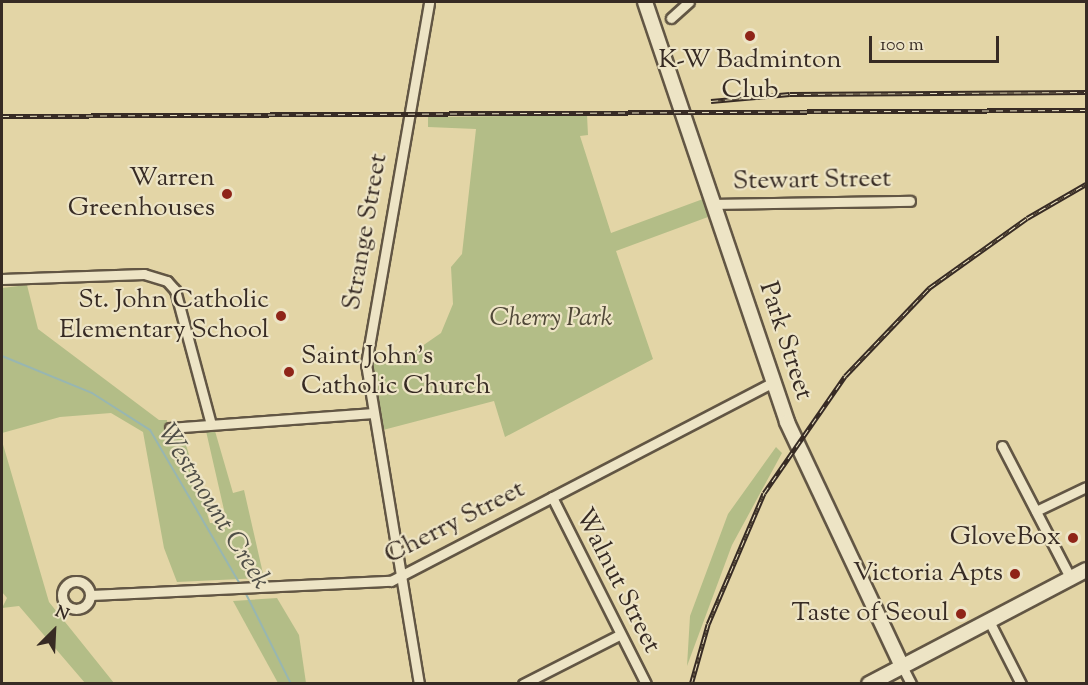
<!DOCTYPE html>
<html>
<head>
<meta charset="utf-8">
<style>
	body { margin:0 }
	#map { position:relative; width:1088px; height:685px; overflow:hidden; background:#e3d5a6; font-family:"Sorts Mill Goudy",serif }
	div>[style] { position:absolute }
	.green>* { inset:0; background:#b3bd87 }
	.stream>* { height:2px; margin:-1px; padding:0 1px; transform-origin:1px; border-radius:1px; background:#98b6b1 }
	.roads { filter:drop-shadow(2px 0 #625644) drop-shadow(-2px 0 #625644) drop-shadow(0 2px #625644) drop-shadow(0 -2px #625644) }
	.street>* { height:9px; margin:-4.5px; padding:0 4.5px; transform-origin:4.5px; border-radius:4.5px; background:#ede4c5 }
	.street>.ring { margin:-4.5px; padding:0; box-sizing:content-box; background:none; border:9px solid #ede4c5; border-radius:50% }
	.secondary>* { height:14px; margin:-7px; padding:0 7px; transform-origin:7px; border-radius:7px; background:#ede4c5 }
	.rail>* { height:4.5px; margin-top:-2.25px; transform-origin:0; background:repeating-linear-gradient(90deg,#ede4c5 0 7px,#372b24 0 14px); box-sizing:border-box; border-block:2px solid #372b24 }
	.dots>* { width:16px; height:16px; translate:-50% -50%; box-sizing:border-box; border:3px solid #ede4c5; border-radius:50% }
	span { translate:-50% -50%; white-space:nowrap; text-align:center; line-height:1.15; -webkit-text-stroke:4.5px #ede4c5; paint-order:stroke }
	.poi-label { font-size:26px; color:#372b24 }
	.right { translate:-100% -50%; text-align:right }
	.left { translate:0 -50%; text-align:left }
	.street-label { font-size:26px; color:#372b24 }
	.park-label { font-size:26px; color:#504838; font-style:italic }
	.water-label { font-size:27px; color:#4f4e47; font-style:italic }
	.frame { position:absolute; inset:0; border:3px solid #372b24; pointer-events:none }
	.north { position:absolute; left:24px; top:601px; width:60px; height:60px; -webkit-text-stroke:4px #ede4c5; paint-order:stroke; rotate:24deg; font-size:16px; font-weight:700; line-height:24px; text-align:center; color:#372b24 }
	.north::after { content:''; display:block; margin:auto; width:21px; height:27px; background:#372b24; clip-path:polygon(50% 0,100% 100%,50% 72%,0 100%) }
	.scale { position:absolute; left:869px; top:36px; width:130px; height:27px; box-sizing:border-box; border:3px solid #372b24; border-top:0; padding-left:8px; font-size:18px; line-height:21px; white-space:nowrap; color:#372b24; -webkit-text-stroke:4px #ede4c5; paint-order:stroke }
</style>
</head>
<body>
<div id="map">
	<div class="green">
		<i style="clip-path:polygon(587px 115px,588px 135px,580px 136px,611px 233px,703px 199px,708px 217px,616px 251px,653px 359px,505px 437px,494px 401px,383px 430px,371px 363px,399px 362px,441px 333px,453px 304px,451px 267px,462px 254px,476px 129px,428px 127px,428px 117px)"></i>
		<i style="clip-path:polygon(27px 285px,38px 329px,159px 420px,167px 420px,168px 434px,182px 432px,210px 523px,227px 523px,206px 431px,215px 431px,233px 493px,244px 490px,264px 578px,177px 582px,164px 548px,143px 432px,111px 413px,60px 417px,2px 433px,2px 288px)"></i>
		<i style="clip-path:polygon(2px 441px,49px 602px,114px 683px,85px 683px,19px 606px,2px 608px,7px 598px,2px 592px)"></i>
		<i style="clip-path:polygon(776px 447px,782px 453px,732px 545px,687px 666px,690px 616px,728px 514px)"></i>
		<i style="clip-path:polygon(277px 598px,299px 635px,306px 683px,278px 683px,233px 601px)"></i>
	</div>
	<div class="stream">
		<i style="left:2px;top:356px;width:97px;rotate:22.3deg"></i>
		<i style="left:92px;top:393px;width:69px;rotate:32.5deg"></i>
		<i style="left:150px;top:430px;width:178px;rotate:59.7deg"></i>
		<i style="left:245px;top:592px;width:103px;rotate:63.4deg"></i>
	</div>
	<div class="roads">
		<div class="street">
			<i style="left:671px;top:18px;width:24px;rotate:-42deg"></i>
			<i style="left:715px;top:204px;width:195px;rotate:-0.9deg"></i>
			<i style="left:2px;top:279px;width:142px;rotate:-2deg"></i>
			<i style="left:144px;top:274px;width:24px;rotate:17deg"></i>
			<i style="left:167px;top:281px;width:12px;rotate:48deg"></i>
			<i style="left:175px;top:290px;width:139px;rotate:75deg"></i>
			<i style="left:170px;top:428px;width:203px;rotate:-4.2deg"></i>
			<i style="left:1002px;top:446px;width:150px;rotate:62.6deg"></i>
			<i style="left:552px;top:497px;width:209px;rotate:63.3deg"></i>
			<i style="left:1036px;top:511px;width:55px;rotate:-25.6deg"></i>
			<i class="ring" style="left:62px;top:581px;width:19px;height:19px"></i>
			<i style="left:91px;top:595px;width:300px;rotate:-2.7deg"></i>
			<i style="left:391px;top:581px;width:431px;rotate:-27.5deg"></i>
			<i style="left:989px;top:621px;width:71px;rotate:63.1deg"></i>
			<i style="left:902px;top:666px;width:20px;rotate:63deg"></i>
			<i style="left:419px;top:684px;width:324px;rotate:-99.4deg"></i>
			<i style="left:366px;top:364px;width:367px;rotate:-80.1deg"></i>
			<i style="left:523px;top:684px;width:108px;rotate:-27deg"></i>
		</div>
		<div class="secondary">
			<i style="left:645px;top:2px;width:443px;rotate:71.3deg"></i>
			<i style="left:787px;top:422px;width:270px;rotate:64.8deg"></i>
			<i style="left:869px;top:684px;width:245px;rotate:-27.7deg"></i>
		</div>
	</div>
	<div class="rail">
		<i style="left:711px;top:101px;width:79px;rotate:-5.1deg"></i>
		<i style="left:790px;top:94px;width:296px;rotate:-0.4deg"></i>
		<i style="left:2px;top:116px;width:1084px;rotate:-0.32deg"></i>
		<i style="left:691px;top:684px;width:62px;rotate:-74.2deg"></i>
		<i style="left:708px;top:624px;width:142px;rotate:-66.9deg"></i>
		<i style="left:764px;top:493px;width:142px;rotate:-55.3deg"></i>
		<i style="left:845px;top:376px;width:122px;rotate:-46.3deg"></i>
		<i style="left:929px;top:288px;width:120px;rotate:-35.5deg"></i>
		<i style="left:1027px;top:218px;width:68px;rotate:-30deg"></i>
	</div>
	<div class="dots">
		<i style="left:750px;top:36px;background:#8f2418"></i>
		<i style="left:227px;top:194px;background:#8f2418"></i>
		<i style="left:281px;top:316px;background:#8f2418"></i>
		<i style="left:289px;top:372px;background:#8f2418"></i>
		<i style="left:1073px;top:538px;background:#8f2418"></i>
		<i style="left:1015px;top:574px;background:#8f2418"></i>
		<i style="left:961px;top:614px;background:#8f2418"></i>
	</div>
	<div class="poi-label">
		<span style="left:750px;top:76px">K-W Badminton<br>Club</span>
		<span class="right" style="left:215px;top:194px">Warren<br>Greenhouses</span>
		<span class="right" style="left:269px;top:316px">St. John Catholic<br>Elementary School</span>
		<span class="left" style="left:301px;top:372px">Saint John's<br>Catholic Church</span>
		<span class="right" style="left:1061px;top:538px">GloveBox</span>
		<span class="right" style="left:1003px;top:574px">Victoria Apts</span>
		<span class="right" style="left:949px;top:614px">Taste of Seoul</span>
	</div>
	<div class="street-label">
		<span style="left:812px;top:181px;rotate:-1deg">Stewart Street</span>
		<span style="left:366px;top:232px;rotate:-80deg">Strange Street</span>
		<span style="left:785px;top:341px;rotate:72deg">Park Street</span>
		<span style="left:455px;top:523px;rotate:-27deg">Cherry Street</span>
		<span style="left:617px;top:581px;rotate:63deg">Walnut Street</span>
	</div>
	<div class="park-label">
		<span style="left:551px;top:319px">Cherry Park</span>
	</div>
	<div class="water-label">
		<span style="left:213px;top:507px;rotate:58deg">Westmount Creek</span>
	</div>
	<div class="frame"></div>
	<div class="north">N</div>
	<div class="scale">100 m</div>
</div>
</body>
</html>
